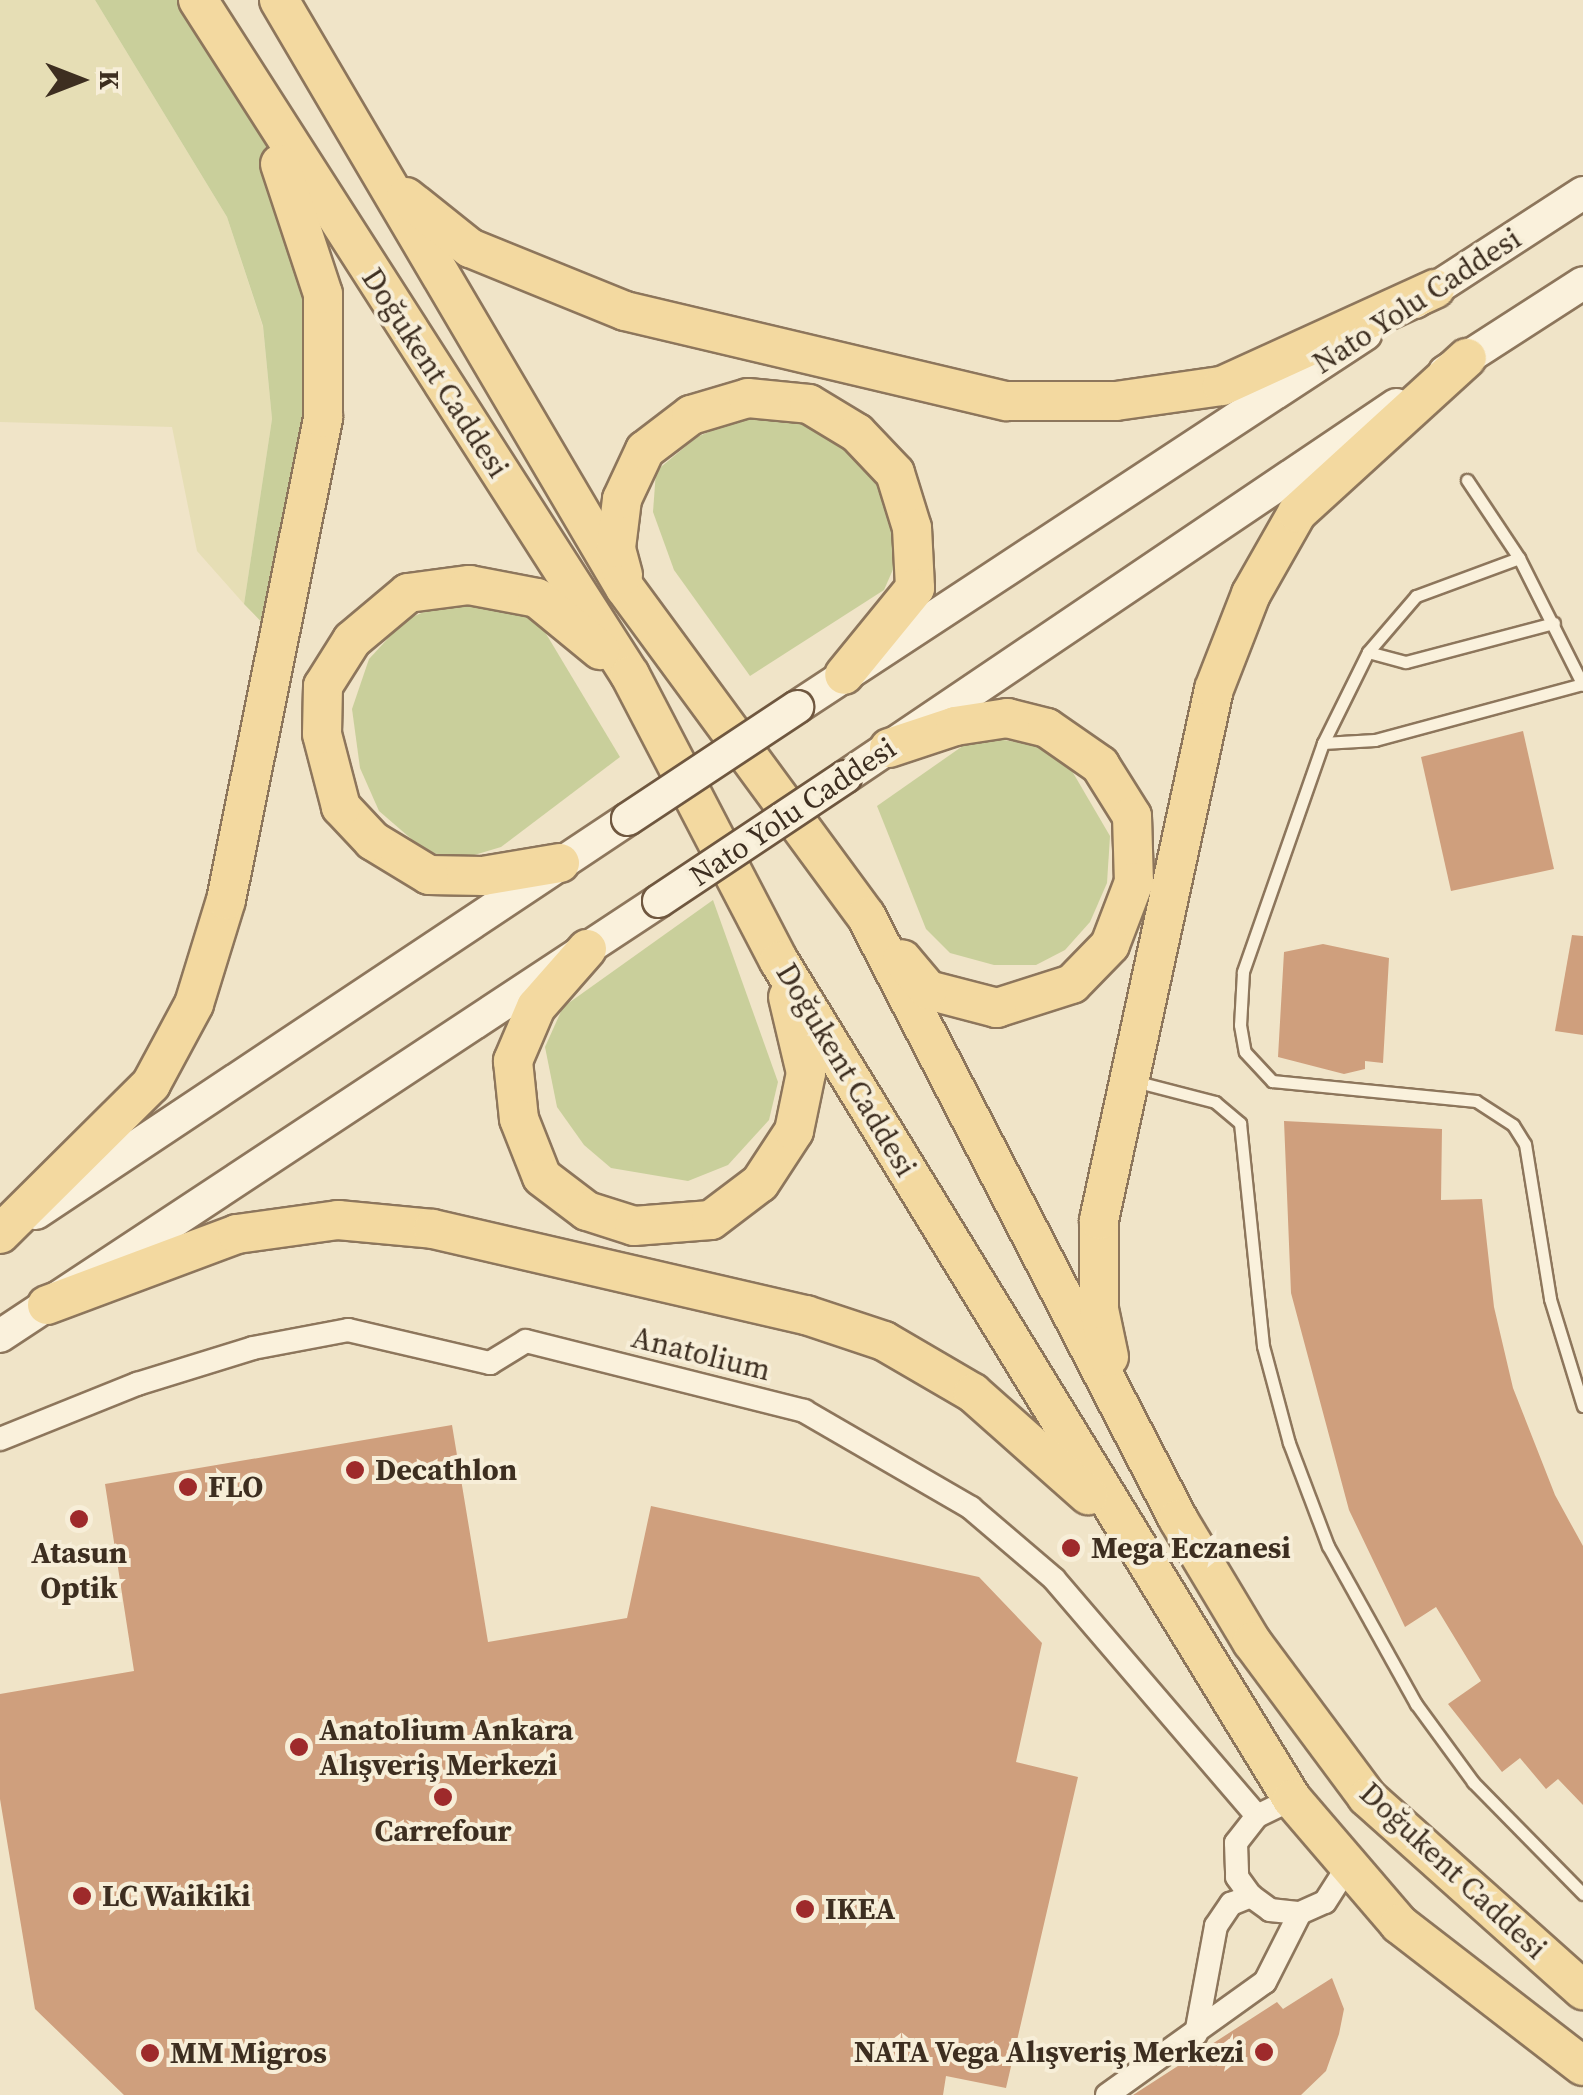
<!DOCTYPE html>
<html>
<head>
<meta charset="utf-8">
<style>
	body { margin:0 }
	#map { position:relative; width:1583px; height:2095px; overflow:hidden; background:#f0e4c8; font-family:"Source Serif 4",serif }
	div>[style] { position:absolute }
	.farmland>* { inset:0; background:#e6deb5 }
	.green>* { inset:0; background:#c9cf9b }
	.building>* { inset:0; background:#cf9f7d }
	.roads { filter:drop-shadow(2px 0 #8d765c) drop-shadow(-2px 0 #8d765c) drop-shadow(0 2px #8d765c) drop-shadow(0 -2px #8d765c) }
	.service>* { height:11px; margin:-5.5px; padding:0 5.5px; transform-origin:5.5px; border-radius:5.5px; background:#faf1dc }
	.minor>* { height:22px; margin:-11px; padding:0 11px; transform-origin:11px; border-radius:11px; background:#faf1dc }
	.secondary>* { height:32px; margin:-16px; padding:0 16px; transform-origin:16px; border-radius:16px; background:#faf1dc }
	.primary>* { height:38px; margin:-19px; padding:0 19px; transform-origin:19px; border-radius:19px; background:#f3d9a0 }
	.bridges { filter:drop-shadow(2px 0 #6f573f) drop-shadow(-2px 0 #6f573f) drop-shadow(0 2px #6f573f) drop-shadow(0 -2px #6f573f) }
	.secondary-bridge>* { height:32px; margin:-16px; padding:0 16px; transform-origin:16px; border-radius:16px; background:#faf1dc }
	.dots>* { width:28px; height:28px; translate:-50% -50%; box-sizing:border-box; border:5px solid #f7eed8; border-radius:50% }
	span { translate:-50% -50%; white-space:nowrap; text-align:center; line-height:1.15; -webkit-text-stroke:8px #f7eed8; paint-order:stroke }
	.street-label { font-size:30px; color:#3d2e20 }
	.poi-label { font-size:30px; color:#3d2e20; font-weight:700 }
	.left { translate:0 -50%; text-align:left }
	.right { translate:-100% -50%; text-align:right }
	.north { position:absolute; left:30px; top:30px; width:100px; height:100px; -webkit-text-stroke:8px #f7eed8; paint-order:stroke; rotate:90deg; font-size:28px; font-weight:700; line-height:40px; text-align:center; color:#3d2e20 }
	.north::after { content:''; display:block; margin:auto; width:35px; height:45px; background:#3d2e20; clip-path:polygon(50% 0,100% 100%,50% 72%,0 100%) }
</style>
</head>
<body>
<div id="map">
	<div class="farmland">
		<i style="clip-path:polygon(0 0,95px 0,227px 217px,263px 327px,272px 419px,244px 604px,197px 551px,172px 427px,0 422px)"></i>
	</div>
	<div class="green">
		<i style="clip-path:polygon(95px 0,198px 0,295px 196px,323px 294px,279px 640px,244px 604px,272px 419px,263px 326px,227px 217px)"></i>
		<i style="clip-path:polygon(755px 412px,796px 415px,836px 435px,885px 483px,901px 551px,884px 590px,750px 676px,674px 570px,653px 512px,656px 471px,697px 437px)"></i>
		<i style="clip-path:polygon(450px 601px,507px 605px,539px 622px,620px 757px,501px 847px,451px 862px,416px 843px,379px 811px,360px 768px,352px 709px,369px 659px,405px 620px)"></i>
		<i style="clip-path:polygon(977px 736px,1042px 746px,1072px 771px,1110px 836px,1107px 883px,1090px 922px,1065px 950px,1036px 965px,994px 965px,950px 953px,926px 929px,877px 806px)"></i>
		<i style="clip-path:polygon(713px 900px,778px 1082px,769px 1120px,728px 1165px,688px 1181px,611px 1168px,584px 1145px,557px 1107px,545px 1047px,563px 1007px)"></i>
	</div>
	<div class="building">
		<i style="clip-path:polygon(1523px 731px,1554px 869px,1451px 891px,1421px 757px)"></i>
		<i style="clip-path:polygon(1572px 935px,1583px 936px,1583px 1035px,1555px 1031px)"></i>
		<i style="clip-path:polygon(1323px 944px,1389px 958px,1383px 1063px,1365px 1061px,1365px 1069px,1344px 1074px,1278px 1057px,1284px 952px)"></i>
		<i style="clip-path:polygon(1284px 1121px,1442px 1129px,1441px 1200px,1482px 1199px,1494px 1307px,1513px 1388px,1555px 1495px,1583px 1546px,1583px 1805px,1558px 1779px,1546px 1789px,1520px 1758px,1502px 1772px,1448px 1704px,1481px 1681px,1436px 1607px,1405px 1627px,1349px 1510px,1291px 1293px)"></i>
		<i style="clip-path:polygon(452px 1425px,488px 1642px,627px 1618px,651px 1506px,979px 1577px,1042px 1643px,1016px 1762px,1078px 1777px,1006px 2088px,946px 2076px,943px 2095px,124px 2095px,35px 2009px,0 1799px,0 1694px,134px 1671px,105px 1484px)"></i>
		<i style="clip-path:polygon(1332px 1978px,1344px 2009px,1339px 2034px,1326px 2071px,1301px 2095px,1133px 2095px,1277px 2002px,1283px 2009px)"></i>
	</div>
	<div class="roads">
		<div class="service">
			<i style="left:1467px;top:480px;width:94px;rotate:56.3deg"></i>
			<i style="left:1519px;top:558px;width:142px;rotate:63.3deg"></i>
			<i style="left:1519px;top:558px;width:110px;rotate:159.7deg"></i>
			<i style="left:1416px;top:596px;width:74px;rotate:130.6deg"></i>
			<i style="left:1368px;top:652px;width:102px;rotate:116.3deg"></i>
			<i style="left:1323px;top:743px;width:243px;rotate:109.3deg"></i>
			<i style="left:1243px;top:972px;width:53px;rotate:93.2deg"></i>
			<i style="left:1240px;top:1025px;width:27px;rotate:80deg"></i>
			<i style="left:1245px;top:1052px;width:40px;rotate:47deg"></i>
			<i style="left:1272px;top:1081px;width:205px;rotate:5.6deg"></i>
			<i style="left:1476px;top:1101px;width:44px;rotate:33deg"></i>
			<i style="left:1513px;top:1125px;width:22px;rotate:58deg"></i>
			<i style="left:1525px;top:1144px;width:157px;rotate:80.8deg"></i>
			<i style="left:1550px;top:1299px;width:112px;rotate:72.9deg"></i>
			<i style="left:1368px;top:652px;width:39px;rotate:15deg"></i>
			<i style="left:1406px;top:662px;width:153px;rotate:-14.8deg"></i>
			<i style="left:1323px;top:743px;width:52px;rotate:-3.3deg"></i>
			<i style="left:1375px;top:740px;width:215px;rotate:-15.1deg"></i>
			<i style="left:1134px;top:1081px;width:84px;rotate:14.5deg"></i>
			<i style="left:1215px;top:1102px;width:33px;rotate:40deg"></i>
			<i style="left:1240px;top:1123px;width:224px;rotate:84.1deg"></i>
			<i style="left:1263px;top:1346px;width:100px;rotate:75deg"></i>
			<i style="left:1289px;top:1443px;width:110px;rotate:69.3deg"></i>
			<i style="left:1328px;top:1546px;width:181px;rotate:60.9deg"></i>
			<i style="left:1416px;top:1704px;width:97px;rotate:53.8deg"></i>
			<i style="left:1473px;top:1782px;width:157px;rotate:45.5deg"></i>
		</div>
		<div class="minor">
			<i style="left:0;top:1439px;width:148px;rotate:-21.9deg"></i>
			<i style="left:137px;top:1384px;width:121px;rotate:-17.2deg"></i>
			<i style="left:253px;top:1348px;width:97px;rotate:-10.7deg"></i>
			<i style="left:348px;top:1330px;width:146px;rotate:13.1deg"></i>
			<i style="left:490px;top:1363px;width:42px;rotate:-31.4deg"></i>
			<i style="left:526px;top:1341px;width:287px;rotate:14.1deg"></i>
			<i style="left:804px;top:1411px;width:193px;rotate:30.1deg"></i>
			<i style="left:971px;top:1508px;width:109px;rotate:40.5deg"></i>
			<i style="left:1054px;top:1579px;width:312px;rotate:49.4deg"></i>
			<i style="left:1292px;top:1799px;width:39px;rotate:154deg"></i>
			<i style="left:1257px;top:1816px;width:34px;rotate:128deg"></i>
			<i style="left:1236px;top:1843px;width:34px;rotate:88deg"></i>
			<i style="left:1237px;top:1877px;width:24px;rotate:54deg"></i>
			<i style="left:1251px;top:1896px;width:24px;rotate:36deg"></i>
			<i style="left:1270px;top:1910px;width:30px;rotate:6deg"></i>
			<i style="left:1300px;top:1913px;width:27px;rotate:-24deg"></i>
			<i style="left:1325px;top:1902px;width:43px;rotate:-57.4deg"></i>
			<i style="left:1196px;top:2034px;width:110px;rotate:-79.5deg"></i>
			<i style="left:1216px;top:1926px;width:27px;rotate:-56deg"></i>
			<i style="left:1231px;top:1904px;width:22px;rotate:-22deg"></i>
			<i style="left:1107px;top:2095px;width:194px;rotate:-35.6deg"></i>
			<i style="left:1265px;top:1982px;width:77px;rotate:-63.1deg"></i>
		</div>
		<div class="secondary">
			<i style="left:1415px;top:302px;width:200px;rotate:-33deg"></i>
			<i style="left:1445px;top:372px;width:164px;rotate:-32.8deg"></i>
			<i style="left:797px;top:707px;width:680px;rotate:-33.29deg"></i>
			<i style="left:845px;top:777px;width:665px;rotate:-34.02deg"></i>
			<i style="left:36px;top:1213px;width:711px;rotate:-33.65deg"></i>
			<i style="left:0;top:1336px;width:790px;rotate:-33.43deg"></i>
		</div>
		<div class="primary">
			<i style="left:198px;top:0;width:801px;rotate:57.38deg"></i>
			<i style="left:630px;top:675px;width:322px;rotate:62.5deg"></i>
			<i style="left:779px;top:961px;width:983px;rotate:58.53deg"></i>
			<i style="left:1292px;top:1799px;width:165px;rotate:49.4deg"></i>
			<i style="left:1399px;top:1924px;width:232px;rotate:37.7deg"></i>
			<i style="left:279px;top:0;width:682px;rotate:59.53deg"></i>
			<i style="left:625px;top:588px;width:407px;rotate:53.7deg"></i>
			<i style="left:866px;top:916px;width:679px;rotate:62.64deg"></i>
			<i style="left:1178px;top:1519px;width:144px;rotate:59deg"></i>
			<i style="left:1252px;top:1642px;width:193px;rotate:53.4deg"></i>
			<i style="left:1367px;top:1797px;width:290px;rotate:41.8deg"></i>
			<i style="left:406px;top:197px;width:82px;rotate:38.6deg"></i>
			<i style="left:470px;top:248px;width:167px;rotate:22.1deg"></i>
			<i style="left:625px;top:311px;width:392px;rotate:13.3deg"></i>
			<i style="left:1007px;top:401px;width:109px"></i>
			<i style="left:1116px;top:401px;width:107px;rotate:-8.1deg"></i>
			<i style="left:1222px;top:386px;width:234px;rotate:-24.5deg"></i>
			<i style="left:623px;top:575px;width:28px;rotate:-105deg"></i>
			<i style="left:616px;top:548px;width:49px;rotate:-83deg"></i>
			<i style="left:622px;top:499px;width:54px;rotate:-64.9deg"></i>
			<i style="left:645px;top:450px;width:58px;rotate:-37.3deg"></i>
			<i style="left:691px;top:415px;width:59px;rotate:-16.6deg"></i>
			<i style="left:748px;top:398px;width:61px;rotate:5.6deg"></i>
			<i style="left:809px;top:404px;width:56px;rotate:31.1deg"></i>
			<i style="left:857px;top:433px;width:55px;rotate:46.5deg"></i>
			<i style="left:895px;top:473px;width:58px;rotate:72.8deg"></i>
			<i style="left:912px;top:528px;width:60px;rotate:87.1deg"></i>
			<i style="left:915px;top:588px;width:112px;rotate:129.2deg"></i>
			<i style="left:889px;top:748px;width:70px;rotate:-18.4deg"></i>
			<i style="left:955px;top:726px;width:53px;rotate:-8.7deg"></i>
			<i style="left:1007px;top:718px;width:41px;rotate:14deg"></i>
			<i style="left:1047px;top:728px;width:65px;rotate:34.9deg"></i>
			<i style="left:1100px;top:765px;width:60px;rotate:57.9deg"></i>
			<i style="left:1132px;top:816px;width:66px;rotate:88.3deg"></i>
			<i style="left:1134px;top:882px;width:67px;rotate:110.9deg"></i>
			<i style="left:1110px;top:945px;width:54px;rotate:134.3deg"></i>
			<i style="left:1072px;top:984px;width:79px;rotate:162.3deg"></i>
			<i style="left:997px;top:1008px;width:71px;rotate:-165.4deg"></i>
			<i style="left:928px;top:990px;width:40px;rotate:-130deg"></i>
			<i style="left:560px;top:863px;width:78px;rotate:170.4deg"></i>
			<i style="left:483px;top:876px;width:54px;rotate:-178.9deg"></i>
			<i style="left:429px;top:875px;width:66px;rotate:-148.7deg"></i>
			<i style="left:373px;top:841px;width:47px;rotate:-133.3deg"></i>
			<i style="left:341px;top:807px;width:75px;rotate:-104.6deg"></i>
			<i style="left:322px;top:734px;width:48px;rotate:-88.8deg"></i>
			<i style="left:323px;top:686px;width:54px;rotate:-57.8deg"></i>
			<i style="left:352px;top:640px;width:73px;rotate:-40deg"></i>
			<i style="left:408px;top:593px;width:62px;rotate:-7.5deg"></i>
			<i style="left:469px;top:585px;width:69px;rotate:10.8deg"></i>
			<i style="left:537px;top:598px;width:82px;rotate:39.5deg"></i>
			<i style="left:587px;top:949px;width:77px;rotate:131.3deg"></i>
			<i style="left:536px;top:1007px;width:59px;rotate:113.1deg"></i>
			<i style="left:513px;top:1061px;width:58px;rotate:84.1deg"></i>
			<i style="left:519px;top:1119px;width:62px;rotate:68.4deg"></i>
			<i style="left:542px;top:1177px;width:56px;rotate:37.1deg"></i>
			<i style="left:587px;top:1211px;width:49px;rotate:17.7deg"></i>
			<i style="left:634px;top:1226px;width:77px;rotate:-4.5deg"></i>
			<i style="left:711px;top:1220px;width:61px;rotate:-37.1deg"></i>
			<i style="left:760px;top:1183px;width:62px;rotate:-56.8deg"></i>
			<i style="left:794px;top:1131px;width:59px;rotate:-78.3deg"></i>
			<i style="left:806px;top:1073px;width:78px;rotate:-103.3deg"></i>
			<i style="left:0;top:1234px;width:213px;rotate:-44.8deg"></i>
			<i style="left:151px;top:1084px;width:91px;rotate:-61.7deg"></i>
			<i style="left:194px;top:1004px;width:109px;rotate:-72.9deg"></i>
			<i style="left:226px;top:900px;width:492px;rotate:-78.6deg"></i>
			<i style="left:323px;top:418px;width:124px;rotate:-90deg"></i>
			<i style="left:323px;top:294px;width:137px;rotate:-108.3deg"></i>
			<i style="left:47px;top:1305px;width:203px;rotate:-20.5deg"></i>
			<i style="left:237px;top:1234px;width:102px;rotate:-7.9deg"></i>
			<i style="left:338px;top:1220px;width:95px;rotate:5.4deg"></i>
			<i style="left:433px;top:1229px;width:383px;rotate:13deg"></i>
			<i style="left:806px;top:1315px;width:82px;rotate:18.4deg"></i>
			<i style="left:884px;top:1341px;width:103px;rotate:30.3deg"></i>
			<i style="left:973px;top:1393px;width:154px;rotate:41.6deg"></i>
			<i style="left:1109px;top:1357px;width:49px;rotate:-101.8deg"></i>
			<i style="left:1099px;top:1309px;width:89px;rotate:-90deg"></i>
			<i style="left:1099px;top:1220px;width:543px;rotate:-77.78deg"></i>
			<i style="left:1214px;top:689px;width:102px;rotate:-68.7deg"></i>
			<i style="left:1251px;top:594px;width:93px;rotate:-60.4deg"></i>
			<i style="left:1297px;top:513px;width:230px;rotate:-42.4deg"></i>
		</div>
	</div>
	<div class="bridges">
		<div class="secondary-bridge">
			<i style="left:628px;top:819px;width:203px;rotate:-33.5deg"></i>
			<i style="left:659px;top:901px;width:224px;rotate:-33.7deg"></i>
		</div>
	</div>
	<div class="dots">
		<i style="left:355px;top:1470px;background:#9e2a2b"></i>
		<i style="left:188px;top:1487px;background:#9e2a2b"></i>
		<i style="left:79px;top:1519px;background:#9e2a2b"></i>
		<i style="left:1071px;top:1548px;background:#9e2a2b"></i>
		<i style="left:299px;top:1747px;background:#9e2a2b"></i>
		<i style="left:443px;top:1797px;background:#9e2a2b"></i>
		<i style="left:82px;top:1896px;background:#9e2a2b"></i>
		<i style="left:805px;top:1909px;background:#9e2a2b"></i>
		<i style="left:1264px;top:2052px;background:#9e2a2b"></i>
		<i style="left:150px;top:2053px;background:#9e2a2b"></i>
	</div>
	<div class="street-label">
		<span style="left:1417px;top:301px;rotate:-33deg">Nato Yolu Caddesi</span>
		<span style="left:435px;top:373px;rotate:57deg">Doğukent Caddesi</span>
		<span style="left:793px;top:812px;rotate:-34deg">Nato Yolu Caddesi</span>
		<span style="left:846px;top:1070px;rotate:59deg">Doğukent Caddesi</span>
		<span style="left:701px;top:1354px;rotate:14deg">Anatolium</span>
		<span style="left:1453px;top:1871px;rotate:43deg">Doğukent Caddesi</span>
	</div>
	<div class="poi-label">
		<span class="left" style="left:375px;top:1470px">Decathlon</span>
		<span class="left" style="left:208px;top:1487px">FLO</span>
		<span class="left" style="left:1091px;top:1548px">Mega Eczanesi</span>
		<span style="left:79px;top:1570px">Atasun<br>Optik</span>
		<span class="left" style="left:319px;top:1747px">Anatolium Ankara<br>Alışveriş Merkezi</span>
		<span style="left:443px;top:1831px">Carrefour</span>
		<span class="left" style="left:102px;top:1896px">LC Waikiki</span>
		<span class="left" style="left:825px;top:1909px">IKEA</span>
		<span class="right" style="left:1244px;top:2052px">NATA Vega Alışveriş Merkezi</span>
		<span class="left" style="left:170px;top:2053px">MM Migros</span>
	</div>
	<div class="north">K</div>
</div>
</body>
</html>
